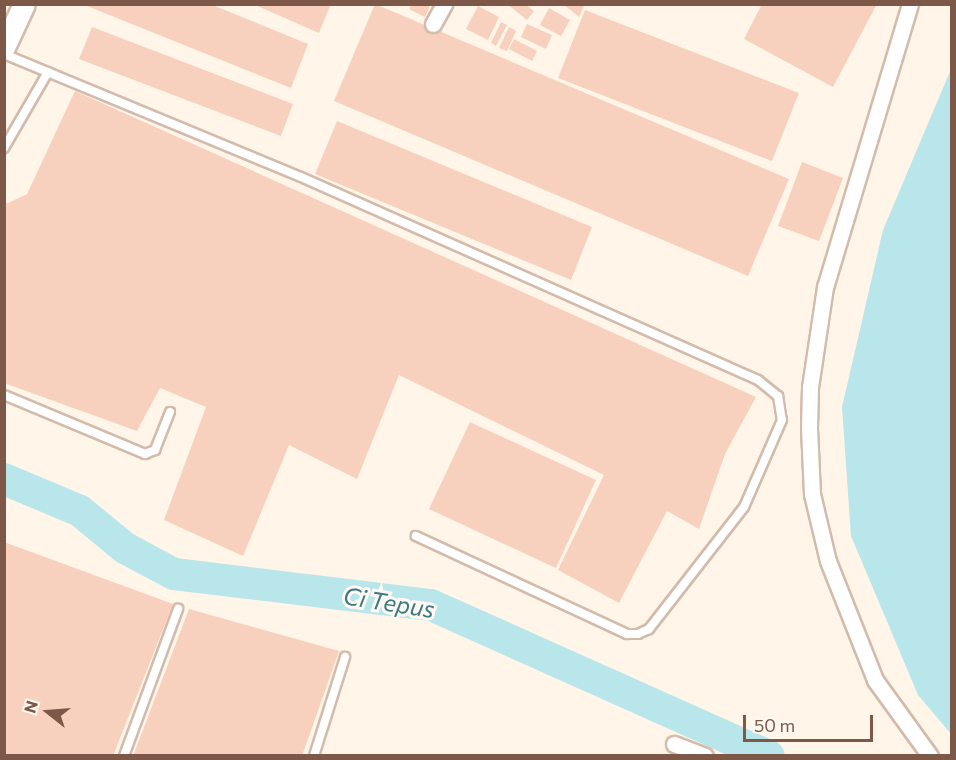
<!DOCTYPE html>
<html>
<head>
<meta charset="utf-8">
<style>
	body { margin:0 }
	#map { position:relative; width:956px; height:760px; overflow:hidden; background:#fff5e8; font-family:Commissioner,sans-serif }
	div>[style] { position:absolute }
	.water>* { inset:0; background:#b9e6eb }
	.river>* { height:32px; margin:-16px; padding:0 16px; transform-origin:16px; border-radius:16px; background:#b9e6eb }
	.building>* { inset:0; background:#f7d1bd }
	.roads { filter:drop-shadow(2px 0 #d3bbac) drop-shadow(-2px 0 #d3bbac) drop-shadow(0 2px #d3bbac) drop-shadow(0 -2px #d3bbac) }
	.service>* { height:8px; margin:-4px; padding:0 4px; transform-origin:4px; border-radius:4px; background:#fff }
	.minor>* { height:15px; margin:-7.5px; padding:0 7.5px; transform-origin:7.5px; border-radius:7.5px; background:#fff }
	.secondary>* { height:21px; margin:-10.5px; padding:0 10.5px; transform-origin:10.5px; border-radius:10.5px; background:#fff }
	span { translate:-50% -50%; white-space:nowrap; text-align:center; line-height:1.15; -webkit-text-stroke:6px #fff9f1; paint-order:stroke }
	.water-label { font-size:24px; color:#3a7b83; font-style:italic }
	.frame { position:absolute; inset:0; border:6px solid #7d5848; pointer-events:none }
	.north { position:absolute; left:18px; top:682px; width:60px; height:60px; -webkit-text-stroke:4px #fff9f1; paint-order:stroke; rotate:287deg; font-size:16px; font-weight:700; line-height:24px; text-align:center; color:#7d5848 }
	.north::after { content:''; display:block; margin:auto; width:21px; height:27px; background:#7d5848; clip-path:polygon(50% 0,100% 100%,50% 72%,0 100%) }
	.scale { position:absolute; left:743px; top:715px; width:130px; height:27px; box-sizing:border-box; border:3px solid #7d5848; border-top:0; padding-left:8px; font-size:18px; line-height:21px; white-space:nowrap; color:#7d5848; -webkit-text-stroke:4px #fff9f1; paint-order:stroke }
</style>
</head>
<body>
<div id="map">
	<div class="water">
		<i style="clip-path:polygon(951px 69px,951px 734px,918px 695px,851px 536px,842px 407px,883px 230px)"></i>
	</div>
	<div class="river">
		<i style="left:4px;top:479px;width:82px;rotate:22.8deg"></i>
		<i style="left:80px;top:511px;width:58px;rotate:39.4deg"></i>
		<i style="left:125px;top:548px;width:55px;rotate:28deg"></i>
		<i style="left:174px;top:574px;width:259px;rotate:6.9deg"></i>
		<i style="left:431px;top:605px;width:370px;rotate:24.1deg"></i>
	</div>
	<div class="building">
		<i style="clip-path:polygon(82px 4px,210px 4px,308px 44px,291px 88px)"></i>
		<i style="clip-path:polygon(253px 4px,331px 4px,319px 33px)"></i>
		<i style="clip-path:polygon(375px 4px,789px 179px,748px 276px,334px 101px)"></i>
		<i style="clip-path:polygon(412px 4px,431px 4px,425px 17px,409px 9px)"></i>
		<i style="clip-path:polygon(507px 4px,525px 4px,534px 11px,527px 20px)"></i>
		<i style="clip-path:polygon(563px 4px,585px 4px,579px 17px)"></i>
		<i style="clip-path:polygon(762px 4px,877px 4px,833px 87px,744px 39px)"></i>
		<i style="clip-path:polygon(478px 6px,499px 17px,488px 40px,466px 29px)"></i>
		<i style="clip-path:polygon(549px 8px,570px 20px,561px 36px,540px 25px)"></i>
		<i style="clip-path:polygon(585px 10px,799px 93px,772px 161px,558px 78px)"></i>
		<i style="clip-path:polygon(501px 22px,507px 25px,496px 46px,491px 43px)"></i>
		<i style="clip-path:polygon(527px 24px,552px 35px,546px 49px,521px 37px)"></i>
		<i style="clip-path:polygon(92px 27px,293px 104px,281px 136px,79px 59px)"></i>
		<i style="clip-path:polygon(509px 27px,516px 31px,507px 51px,499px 48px)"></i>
		<i style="clip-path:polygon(514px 39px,537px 51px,532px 61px,509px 49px)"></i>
		<i style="clip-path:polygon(75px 91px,756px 397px,725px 454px,699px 529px,667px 511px,619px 603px,558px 570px,604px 475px,399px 375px,357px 479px,289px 445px,243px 556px,164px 520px,206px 407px,160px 388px,137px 431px,4px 383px,4px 205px,27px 194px)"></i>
		<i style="clip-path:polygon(337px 121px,592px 227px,571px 280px,315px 174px)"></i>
		<i style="clip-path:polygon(802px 162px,843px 178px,819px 241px,778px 226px)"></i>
		<i style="clip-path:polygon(470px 422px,596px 480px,556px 568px,429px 509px)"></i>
		<i style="clip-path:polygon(4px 542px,173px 604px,113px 756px,4px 756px)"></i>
		<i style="clip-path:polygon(189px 609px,339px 651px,302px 756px,133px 756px)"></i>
	</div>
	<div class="roads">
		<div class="service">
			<i style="left:4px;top:54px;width:321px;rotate:22.5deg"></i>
			<i style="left:301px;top:177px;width:500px;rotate:23.95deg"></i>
			<i style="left:758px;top:380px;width:26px;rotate:39deg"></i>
			<i style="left:778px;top:396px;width:24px;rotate:81deg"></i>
			<i style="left:782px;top:420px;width:95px;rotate:113.6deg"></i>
			<i style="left:744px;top:507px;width:155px;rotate:127.9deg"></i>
			<i style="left:649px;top:629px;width:12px;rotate:156deg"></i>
			<i style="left:638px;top:634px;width:11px;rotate:180deg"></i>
			<i style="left:627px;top:634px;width:233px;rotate:-155.1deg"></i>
			<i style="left:4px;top:148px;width:88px;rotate:-59.9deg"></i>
			<i style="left:4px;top:395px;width:153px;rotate:22.7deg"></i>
			<i style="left:145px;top:454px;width:11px;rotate:-22deg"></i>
			<i style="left:155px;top:450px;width:41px;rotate:-68.5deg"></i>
			<i style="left:124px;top:756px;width:157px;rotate:-69.8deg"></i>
			<i style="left:314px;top:756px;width:104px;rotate:-72.6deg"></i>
		</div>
		<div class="minor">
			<i style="left:910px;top:4px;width:295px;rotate:106.7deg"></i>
			<i style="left:825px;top:287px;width:101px;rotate:98.5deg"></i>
			<i style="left:810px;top:387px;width:41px;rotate:91.4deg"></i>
			<i style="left:809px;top:428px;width:66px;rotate:87.4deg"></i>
			<i style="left:812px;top:494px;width:69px;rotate:76.6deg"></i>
			<i style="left:828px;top:561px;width:128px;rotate:68.4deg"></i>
			<i style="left:875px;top:680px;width:94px;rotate:54.1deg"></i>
			<i style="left:433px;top:24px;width:23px;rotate:-61deg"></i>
			<i style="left:674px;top:744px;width:33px;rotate:21deg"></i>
		</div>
		<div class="secondary">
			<i style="left:4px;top:47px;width:47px;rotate:-65.1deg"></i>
		</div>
	</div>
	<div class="water-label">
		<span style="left:389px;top:602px;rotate:9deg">Ci Tepus</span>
	</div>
	<div class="frame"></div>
	<div class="north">N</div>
	<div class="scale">50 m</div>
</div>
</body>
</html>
